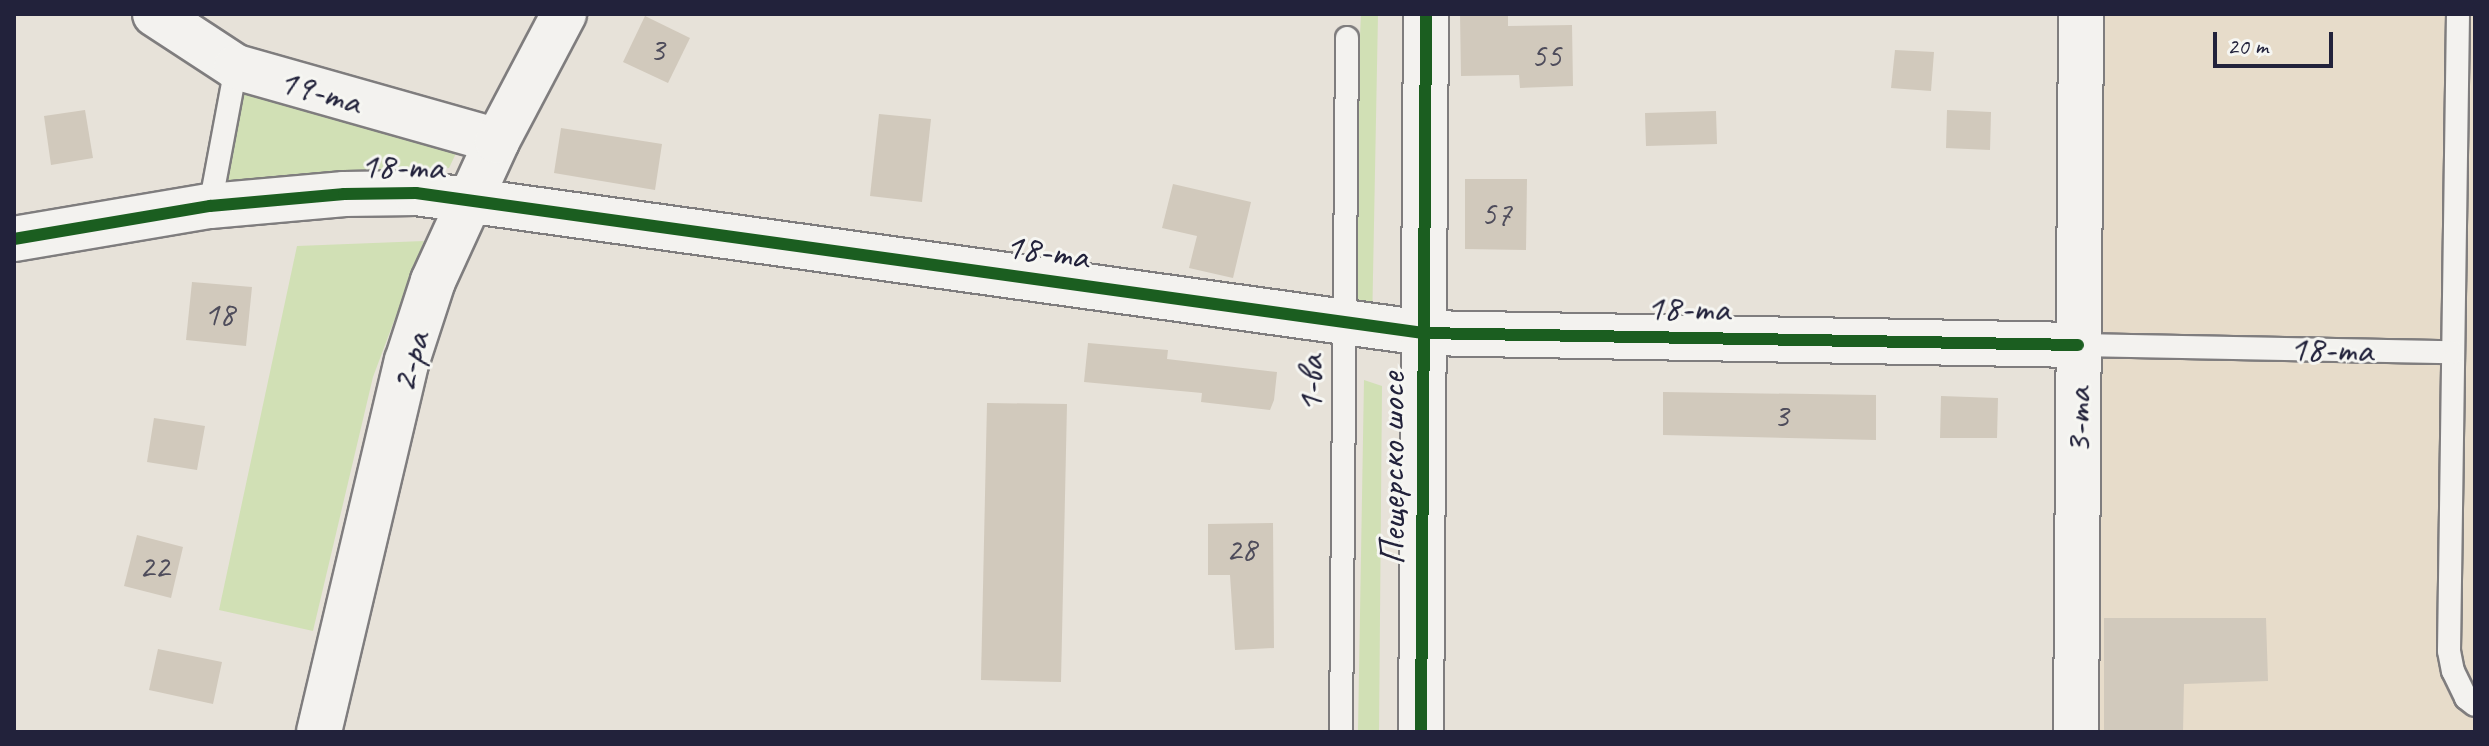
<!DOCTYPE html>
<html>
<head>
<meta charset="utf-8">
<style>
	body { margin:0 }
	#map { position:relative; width:2489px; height:746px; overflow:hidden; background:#e7e2d9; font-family:Caveat,sans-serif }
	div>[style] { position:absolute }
	.built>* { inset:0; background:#e7dcca }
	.green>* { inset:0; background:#d1e0b5 }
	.building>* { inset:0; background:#d1c9bc }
	.roads { filter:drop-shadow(2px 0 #7f7d7e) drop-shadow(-2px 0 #7f7d7e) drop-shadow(0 2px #7f7d7e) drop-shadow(0 -2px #7f7d7e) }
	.service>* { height:22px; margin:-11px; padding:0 11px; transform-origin:11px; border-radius:11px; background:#f3f2ef }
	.minor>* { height:44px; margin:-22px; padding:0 22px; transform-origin:22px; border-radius:22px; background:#f3f2ef }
	.secondary>* { height:44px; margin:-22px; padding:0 22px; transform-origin:22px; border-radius:22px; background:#f3f2ef }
	.cycleway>* { height:12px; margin:-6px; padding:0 6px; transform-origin:6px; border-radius:6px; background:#1b5e20 }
	span { translate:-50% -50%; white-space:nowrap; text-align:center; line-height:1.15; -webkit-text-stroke:6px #f6f6f2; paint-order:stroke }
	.number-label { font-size:34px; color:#4e4c5b }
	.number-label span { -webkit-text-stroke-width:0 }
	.street-label { font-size:38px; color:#22223b }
	.frame { position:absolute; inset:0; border:16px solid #22223b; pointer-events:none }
	.scale { position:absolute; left:2213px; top:32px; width:120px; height:36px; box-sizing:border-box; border:4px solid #22223b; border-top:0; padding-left:10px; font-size:24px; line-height:28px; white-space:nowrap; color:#22223b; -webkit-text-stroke:6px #f6f6f2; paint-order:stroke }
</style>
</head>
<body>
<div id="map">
	<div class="built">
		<i style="clip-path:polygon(2094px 14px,2475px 14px,2475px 732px,2094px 732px)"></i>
	</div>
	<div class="green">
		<i style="clip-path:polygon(1361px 14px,1378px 14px,1372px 328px,1347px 324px)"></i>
		<i style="clip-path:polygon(243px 91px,459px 147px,449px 168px,224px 185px)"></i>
		<i style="clip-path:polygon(424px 241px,373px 377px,313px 631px,219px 610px,297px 246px)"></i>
		<i style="clip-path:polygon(1364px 380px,1382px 386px,1379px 732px,1358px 732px)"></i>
	</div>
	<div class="building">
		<i style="clip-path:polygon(1460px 14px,1508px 14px,1508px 26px,1572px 25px,1573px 86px,1520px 88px,1519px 75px,1461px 76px)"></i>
		<i style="clip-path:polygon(645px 16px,690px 38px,668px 83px,623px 62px)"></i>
		<i style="clip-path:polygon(1895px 50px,1934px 52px,1931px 91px,1891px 88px)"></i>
		<i style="clip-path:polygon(85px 110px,93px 158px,51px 165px,44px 116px)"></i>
		<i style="clip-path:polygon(1947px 110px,1991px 112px,1990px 150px,1946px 148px)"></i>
		<i style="clip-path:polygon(1716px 111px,1717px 144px,1646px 146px,1645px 113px)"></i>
		<i style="clip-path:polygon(879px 114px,931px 119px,922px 202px,870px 196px)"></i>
		<i style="clip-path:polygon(561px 128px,662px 144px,655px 190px,554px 173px)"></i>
		<i style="clip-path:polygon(1465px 179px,1527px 179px,1526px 250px,1465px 249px)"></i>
		<i style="clip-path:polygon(1173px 184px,1251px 202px,1233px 278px,1189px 268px,1197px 236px,1162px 228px)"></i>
		<i style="clip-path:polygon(192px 282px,252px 287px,246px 346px,186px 340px)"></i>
		<i style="clip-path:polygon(1088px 343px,1168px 350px,1167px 359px,1277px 372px,1274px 400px,1270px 410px,1201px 402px,1202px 393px,1084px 382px)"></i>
		<i style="clip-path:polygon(1663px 392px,1876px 395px,1876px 440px,1663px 435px)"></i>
		<i style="clip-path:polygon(1941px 396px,1998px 398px,1997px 438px,1940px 438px)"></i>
		<i style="clip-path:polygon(987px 403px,1067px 404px,1061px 682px,981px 680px)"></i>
		<i style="clip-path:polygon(154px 418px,205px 426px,197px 470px,147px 462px)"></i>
		<i style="clip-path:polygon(1273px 523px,1274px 648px,1235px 650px,1230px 575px,1208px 575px,1208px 524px)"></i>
		<i style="clip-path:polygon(137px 535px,183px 547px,171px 598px,124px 586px)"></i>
		<i style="clip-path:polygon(2104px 618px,2266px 618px,2268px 681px,2184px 684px,2183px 732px,2104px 732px)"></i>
		<i style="clip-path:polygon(158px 649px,222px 662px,213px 704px,149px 690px)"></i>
	</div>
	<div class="roads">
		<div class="service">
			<i style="left:2458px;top:14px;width:637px;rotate:90.81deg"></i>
			<i style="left:2449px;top:651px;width:20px;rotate:79deg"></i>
			<i style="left:2453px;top:671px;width:30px;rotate:64deg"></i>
			<i style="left:2466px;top:698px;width:11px;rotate:38deg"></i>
			<i style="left:210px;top:206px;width:141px;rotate:-79.4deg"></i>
			<i style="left:2078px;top:345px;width:375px;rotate:1.1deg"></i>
			<i style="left:1341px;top:732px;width:694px;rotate:-89.5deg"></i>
		</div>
		<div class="minor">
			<i style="left:155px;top:14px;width:97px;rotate:33.2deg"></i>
			<i style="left:236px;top:67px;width:271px;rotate:15.8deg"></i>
			<i style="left:14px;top:239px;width:199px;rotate:-9.6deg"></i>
			<i style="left:210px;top:206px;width:135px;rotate:-5.1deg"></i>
			<i style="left:344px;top:194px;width:72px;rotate:-0.8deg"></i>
			<i style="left:416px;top:193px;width:1017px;rotate:7.91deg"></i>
			<i style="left:1423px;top:333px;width:655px;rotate:1.05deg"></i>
			<i style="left:319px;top:732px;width:381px;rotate:-76.7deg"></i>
			<i style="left:407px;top:361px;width:84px;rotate:-72deg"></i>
			<i style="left:433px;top:281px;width:154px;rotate:-65.4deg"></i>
			<i style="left:497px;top:141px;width:144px;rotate:-62.2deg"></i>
			<i style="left:2076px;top:732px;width:718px;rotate:-89.6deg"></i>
		</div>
		<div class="secondary">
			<i style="left:1421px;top:732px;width:718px;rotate:-89.6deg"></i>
		</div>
	</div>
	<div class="cycleway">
		<i style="left:14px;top:239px;width:199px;rotate:-9.6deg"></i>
		<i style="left:210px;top:206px;width:135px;rotate:-5.1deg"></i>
		<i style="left:344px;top:194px;width:72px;rotate:-0.8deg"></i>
		<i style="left:416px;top:193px;width:1017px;rotate:7.91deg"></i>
		<i style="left:1423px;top:333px;width:655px;rotate:1.05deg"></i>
		<i style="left:1421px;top:732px;width:718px;rotate:-89.6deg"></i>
	</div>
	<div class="number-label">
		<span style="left:657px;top:50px">3</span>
		<span style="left:1546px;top:56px">55</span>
		<span style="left:1496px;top:214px">57</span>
		<span style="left:219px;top:314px">18</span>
		<span style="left:1781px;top:416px">3</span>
		<span style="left:1241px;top:549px">28</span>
		<span style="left:154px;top:566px">22</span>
	</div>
	<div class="street-label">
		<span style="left:320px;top:91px;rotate:16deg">19-та</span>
		<span style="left:402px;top:166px;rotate:1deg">18-та</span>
		<span style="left:1047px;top:251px;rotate:8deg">18-та</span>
		<span style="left:1688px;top:308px;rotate:1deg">18-та</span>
		<span style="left:2331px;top:349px;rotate:1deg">18-та</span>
		<span style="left:410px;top:362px;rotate:-75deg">2-ра</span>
		<span style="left:1310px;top:384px;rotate:-89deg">1-ва</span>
		<span style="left:2078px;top:421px;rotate:-90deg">3-та</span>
		<span style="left:1392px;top:469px;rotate:-90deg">Пещерско шосе</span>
	</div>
	<div class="frame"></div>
	<div class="scale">20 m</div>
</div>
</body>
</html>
